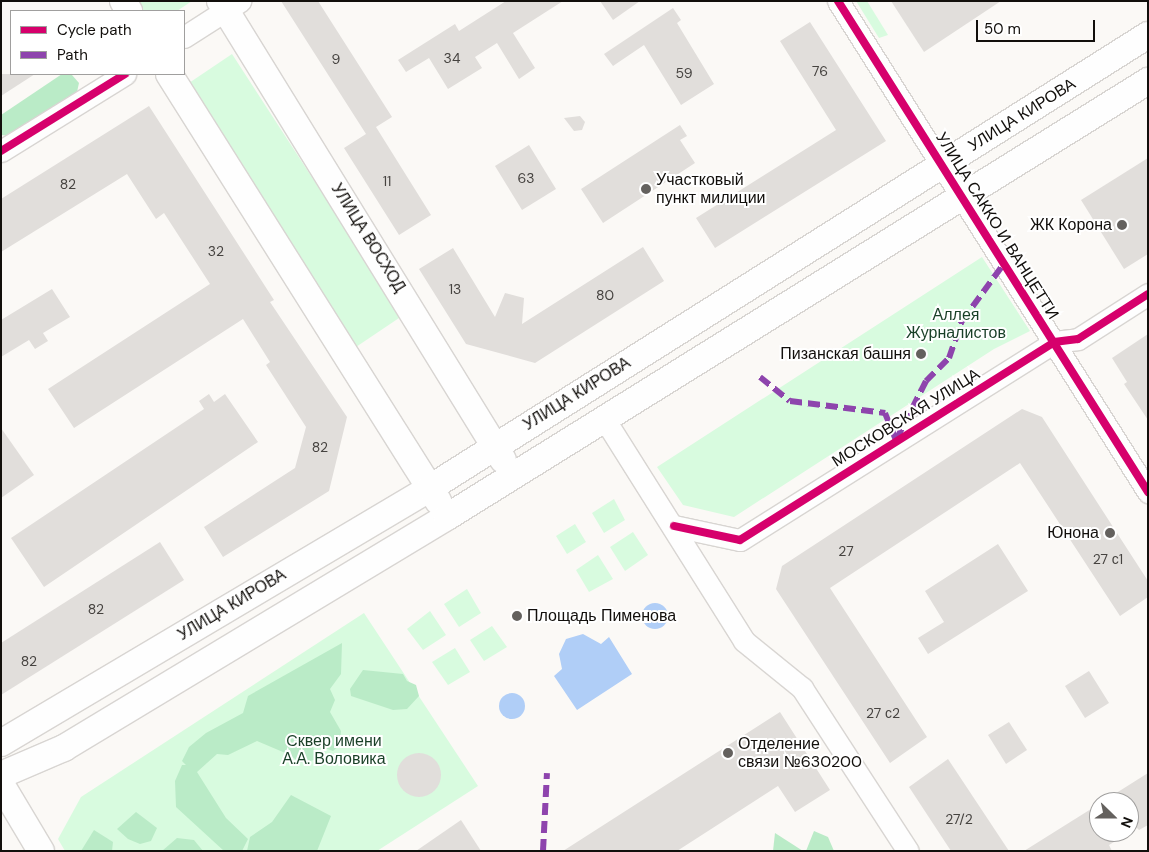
<!DOCTYPE html>
<html>
<head>
<meta charset="utf-8">
<style>
	body { margin:0 }
	#map { position:relative; width:1149px; height:852px; overflow:hidden; background:#fbf9f6; font-family:"DM Sans",sans-serif }
	div>[style] { position:absolute }
	.green>* { inset:0; background:#d8fbdf }
	.forest>* { inset:0; background:#baebc7 }
	.water>* { inset:0; background:#b0cef7 }
	.round { border-radius:50% }
	.building>* { inset:0; background:#e1dedb }
	.roads { filter:drop-shadow(1px 0 #d8d5d2) drop-shadow(-1px 0 #d8d5d2) drop-shadow(0 1px #d8d5d2) drop-shadow(0 -1px #d8d5d2) }
	.minor>* { height:21px; margin:-10.5px; padding:0 10.5px; transform-origin:10.5px; border-radius:10.5px; background:#fefefe }
	.major>* { height:26px; margin:-13px; padding:0 13px; transform-origin:13px; border-radius:13px; background:#fefefe }
	.quiet>* { height:6px; margin-top:-3px; transform-origin:0; background:repeating-linear-gradient(90deg,#8e44ad 0 12px,transparent 0 18px) }
	.cycleway>* { height:8px; margin:-4px; padding:0 4px; transform-origin:4px; border-radius:4px; background:#d6006c }
	.dots>* { width:14px; height:14px; translate:-50% -50%; box-sizing:border-box; border:2px solid #fff; border-radius:50% }
	span { translate:-50% -50%; white-space:nowrap; text-align:center; line-height:1.15; -webkit-text-stroke:4px #fff; paint-order:stroke }
	.number-label { font-size:14px; color:#464340 }
	.number-label span { -webkit-text-stroke-width:0 }
	.street-label { font-size:16px; color:#120f0c }
	.poi-label { font-size:16px; color:#120f0c }
	.left { translate:0 -50%; text-align:left }
	.right { translate:-100% -50%; text-align:right }
	.park-label { font-size:16px; color:#193f27 }
	.frame { position:absolute; inset:0; border:2px solid #120f0c; pointer-events:none }
	.legend { position:absolute; left:10px; top:10px; width:175px; height:65px; box-sizing:border-box; background:#fff; border:1px solid #a09f9e; margin:0; padding:6px 9px; list-style:none; font-size:15px; color:#120f0c }
	.legend li { display:flex; align-items:center; gap:10px; height:25px }
	.legend b { width:25px; border:1px solid #a09f9e }
	.north { position:absolute; left:1089px; top:792px; width:50px; height:50px; box-sizing:border-box; background:#fff; border:1px solid #a09f9e; border-radius:50%; rotate:112deg; font-size:14px; font-weight:700; line-height:20px; text-align:center; color:#120f0c }
	.north::after { content:''; display:block; margin:auto; width:18px; height:22px; background:#64615e; clip-path:polygon(50% 0,100% 100%,50% 72%,0 100%) }
	.scale { position:absolute; left:976px; top:20px; width:119px; height:22px; box-sizing:border-box; border:2px solid #120f0c; border-top:0; padding-left:6px; font-size:15px; line-height:18px; white-space:nowrap; color:#120f0c; -webkit-text-stroke:4px #fff; paint-order:stroke }
</style>
</head>
<body>
<div id="map">
	<div class="green">
		<i style="clip-path:polygon(138px 1px,192px 1px,177px 11px,144px 11px)"></i>
		<i style="clip-path:polygon(856px 1px,867px 1px,888px 35px,879px 38px)"></i>
		<i style="clip-path:polygon(232px 54px,402px 316px,356px 347px,186px 85px)"></i>
		<i style="clip-path:polygon(982px 257px,1030px 331px,994px 349px,734px 517px,683px 505px,657px 467px)"></i>
		<i style="clip-path:polygon(614px 499px,625px 520px,604px 533px,592px 513px)"></i>
		<i style="clip-path:polygon(575px 524px,586px 542px,567px 554px,556px 536px)"></i>
		<i style="clip-path:polygon(633px 532px,648px 555px,625px 571px,610px 547px)"></i>
		<i style="clip-path:polygon(598px 555px,613px 579px,589px 592px,576px 570px)"></i>
		<i style="clip-path:polygon(467px 589px,481px 613px,459px 627px,444px 604px)"></i>
		<i style="clip-path:polygon(430px 611px,446px 635px,423px 650px,407px 629px)"></i>
		<i style="clip-path:polygon(364px 613px,478px 786px,377px 851px,65px 851px,58px 839px,81px 797px)"></i>
		<i style="clip-path:polygon(492px 626px,507px 647px,484px 661px,470px 640px)"></i>
		<i style="clip-path:polygon(455px 648px,470px 672px,448px 685px,432px 662px)"></i>
	</div>
	<div class="forest">
		<i style="clip-path:polygon(62px 74px,72px 75px,79px 83px,77px 92px,10px 136px,1px 135px,1px 115px)"></i>
		<i style="clip-path:polygon(342px 643px,341px 674px,330px 689px,335px 700px,330px 712px,341px 731px,340px 745px,333px 751px,311px 743px,317px 756px,314px 760px,300px 763px,290px 755px,257px 741px,228px 755px,217px 754px,197px 772px,226px 818px,248px 839px,242px 851px,224px 851px,176px 807px,175px 781px,182px 765px,186px 765px,182px 761px,189px 747px,206px 733px,243px 713px,248px 696px)"></i>
		<i style="clip-path:polygon(363px 670px,403px 674px,407px 681px,416px 685px,419px 696px,407px 709px,393px 710px,351px 696px,350px 689px)"></i>
		<i style="clip-path:polygon(291px 795px,331px 816px,317px 851px,247px 851px,250px 837px,272px 822px)"></i>
		<i style="clip-path:polygon(136px 812px,157px 828px,151px 841px,140px 844px,128px 839px,117px 829px)"></i>
		<i style="clip-path:polygon(94px 830px,113px 842px,112px 851px,81px 851px)"></i>
		<i style="clip-path:polygon(814px 831px,828px 837px,834px 851px,806px 851px)"></i>
		<i style="clip-path:polygon(775px 833px,803px 851px,773px 851px)"></i>
		<i style="clip-path:polygon(177px 838px,194px 840px,203px 851px,162px 851px)"></i>
	</div>
	<div class="water">
		<i class="round" style="left:642px;top:603px;width:26px;height:26px"></i>
		<i style="clip-path:polygon(583px 634px,601px 644px,609px 637px,632px 674px,577px 710px,554px 676px,562px 669px,559px 654px,566px 639px)"></i>
		<i class="round" style="left:499px;top:693px;width:26px;height:26px"></i>
	</div>
	<div class="building">
		<i style="clip-path:polygon(281px 1px,318px 1px,392px 117px,376px 127px,431px 215px,399px 235px,344px 148px,366px 134px)"></i>
		<i style="clip-path:polygon(506px 1px,563px 1px,513px 33px,535px 68px,519px 79px,497px 43px,475px 57px,482px 68px,448px 89px,429px 58px,406px 72px,398px 60px,455px 24px,459px 31px)"></i>
		<i style="clip-path:polygon(600px 1px,640px 1px,613px 20px)"></i>
		<i style="clip-path:polygon(891px 1px,1001px 1px,924px 52px)"></i>
		<i style="clip-path:polygon(673px 8px,681px 20px,677px 23px,714px 84px,681px 105px,644px 45px,613px 66px,604px 54px)"></i>
		<i style="clip-path:polygon(810px 22px,886px 141px,715px 248px,696px 218px,836px 130px,780px 41px)"></i>
		<i style="clip-path:polygon(1px 74px,35px 74px,1px 96px)"></i>
		<i style="clip-path:polygon(149px 106px,274px 300px,270px 302px,347px 417px,329px 491px,223px 557px,204px 527px,295px 468px,306px 427px,266px 365px,270px 362px,243px 319px,74px 428px,48px 389px,210px 284px,164px 213px,156px 219px,127px 174px,1px 252px,1px 199px)"></i>
		<i style="clip-path:polygon(580px 116px,585px 122px,582px 130px,574px 131px,564px 118px)"></i>
		<i style="clip-path:polygon(680px 125px,687px 136px,680px 140px,695px 163px,603px 223px,581px 189px)"></i>
		<i style="clip-path:polygon(529px 145px,556px 189px,522px 210px,495px 166px)"></i>
		<i style="clip-path:polygon(1148px 158px,1148px 254px,1124px 269px,1081px 200px)"></i>
		<i style="clip-path:polygon(643px 247px,664px 281px,535px 363px,466px 344px,419px 269px,453px 248px,495px 317px,505px 293px,524px 298px,522px 324px)"></i>
		<i style="clip-path:polygon(52px 289px,70px 317px,43px 333px,48px 341px,35px 349px,29px 340px,1px 357px,1px 320px)"></i>
		<i style="clip-path:polygon(1148px 334px,1148px 420px,1124px 384px,1127px 382px,1112px 358px)"></i>
		<i style="clip-path:polygon(209px 394px,214px 402px,225px 394px,258px 442px,44px 587px,11px 538px,204px 409px,199px 401px)"></i>
		<i style="clip-path:polygon(1022px 409px,1042px 417px,1148px 581px,1148px 597px,1120px 616px,1020px 463px,830px 588px,927px 737px,890px 763px,776px 589px,782px 566px)"></i>
		<i style="clip-path:polygon(1px 428px,34px 475px,1px 498px)"></i>
		<i style="clip-path:polygon(160px 542px,184px 580px,1px 695px,1px 643px)"></i>
		<i style="clip-path:polygon(998px 544px,1028px 591px,928px 654px,918px 638px,944px 622px,925px 591px)"></i>
		<i style="clip-path:polygon(1089px 671px,1109px 703px,1085px 718px,1065px 686px)"></i>
		<i style="clip-path:polygon(780px 712px,830px 790px,795px 812px,778px 786px,677px 851px,563px 851px)"></i>
		<i style="clip-path:polygon(1009px 722px,1027px 750px,1006px 764px,988px 735px)"></i>
		<i class="round" style="left:397px;top:753px;width:44px;height:44px"></i>
		<i style="clip-path:polygon(948px 759px,1009px 851px,951px 851px,909px 787px)"></i>
		<i style="clip-path:polygon(1148px 773px,1148px 825px,1139px 830px,1137px 828px,1109px 845px,1112px 851px,1024px 851px,1099px 804px,1099px 832px,1129px 832px,1129px 802px,1102px 802px)"></i>
		<i style="clip-path:polygon(461px 820px,481px 851px,416px 851px)"></i>
	</div>
	<div class="roads">
		<div class="minor">
			<i style="left:838px;top:1px;width:581px;rotate:57.73deg"></i>
			<i style="left:184px;top:37px;width:67px;rotate:-32.7deg"></i>
			<i style="left:1px;top:151px;width:146px;rotate:-31.8deg"></i>
			<i style="left:605px;top:420px;width:261px;rotate:57.8deg"></i>
			<i style="left:744px;top:641px;width:75px;rotate:39deg"></i>
			<i style="left:802px;top:688px;width:194px;rotate:57deg"></i>
			<i style="left:674px;top:526px;width:67px;rotate:12deg"></i>
			<i style="left:740px;top:540px;width:371px;rotate:-32.2deg"></i>
			<i style="left:1054px;top:342px;width:24px;rotate:-7deg"></i>
			<i style="left:1078px;top:339px;width:83px;rotate:-32.7deg"></i>
		</div>
		<div class="major">
			<i style="left:123px;top:1px;width:12px;rotate:59deg"></i>
			<i style="left:220px;top:1px;width:539px;rotate:58.34deg"></i>
			<i style="left:169px;top:74px;width:505px;rotate:57.79deg"></i>
			<i style="left:1px;top:743px;width:499px;rotate:-30.7deg"></i>
			<i style="left:430px;top:488px;width:849px;rotate:-32.25deg"></i>
			<i style="left:1px;top:775px;width:69px;rotate:-23.2deg"></i>
			<i style="left:64px;top:748px;width:447px;rotate:-31.1deg"></i>
			<i style="left:447px;top:517px;width:826px;rotate:-31.88deg"></i>
			<i style="left:1px;top:784px;width:78px;rotate:59.2deg"></i>
		</div>
	</div>
	<div class="quiet">
		<i style="left:760px;top:377px;width:38px;rotate:39deg"></i>
		<i style="left:790px;top:401px;width:96px;rotate:7.2deg"></i>
		<i style="left:885px;top:413px;width:29px;rotate:68deg"></i>
		<i style="left:896px;top:440px;width:66px;rotate:-63deg"></i>
		<i style="left:926px;top:381px;width:33px;rotate:-45deg"></i>
		<i style="left:949px;top:358px;width:39px;rotate:-71deg"></i>
		<i style="left:962px;top:321px;width:69px;rotate:-53.8deg"></i>
		<i style="left:543px;top:851px;width:78px;rotate:-87.1deg"></i>
	</div>
	<div class="cycleway">
		<i style="left:838px;top:1px;width:581px;rotate:57.73deg"></i>
		<i style="left:1px;top:151px;width:146px;rotate:-31.8deg"></i>
		<i style="left:674px;top:526px;width:67px;rotate:12deg"></i>
		<i style="left:740px;top:540px;width:371px;rotate:-32.2deg"></i>
		<i style="left:1054px;top:342px;width:24px;rotate:-7deg"></i>
		<i style="left:1078px;top:339px;width:83px;rotate:-32.7deg"></i>
	</div>
	<div class="dots">
		<i style="left:646px;top:189px;background:#64615e"></i>
		<i style="left:1122px;top:225px;background:#64615e"></i>
		<i style="left:921px;top:354px;background:#64615e"></i>
		<i style="left:1110px;top:533px;background:#64615e"></i>
		<i style="left:517px;top:616px;background:#64615e"></i>
		<i style="left:728px;top:753px;background:#64615e"></i>
	</div>
	<div class="number-label">
		<span style="left:452px;top:58px">34</span>
		<span style="left:336px;top:59px">9</span>
		<span style="left:820px;top:71px">76</span>
		<span style="left:684px;top:73px">59</span>
		<span style="left:526px;top:178px">63</span>
		<span style="left:387px;top:181px">11</span>
		<span style="left:68px;top:184px">82</span>
		<span style="left:216px;top:251px">32</span>
		<span style="left:455px;top:289px">13</span>
		<span style="left:605px;top:295px">80</span>
		<span style="left:320px;top:447px">82</span>
		<span style="left:846px;top:551px">27</span>
		<span style="left:1108px;top:559px">27 с1</span>
		<span style="left:96px;top:609px">82</span>
		<span style="left:29px;top:661px">82</span>
		<span style="left:883px;top:713px">27 с2</span>
		<span style="left:959px;top:819px">27/2</span>
	</div>
	<div class="street-label">
		<span style="left:1022px;top:115px;rotate:-32deg">УЛИЦА КИРОВА</span>
		<span style="left:997px;top:226px;rotate:58deg">УЛИЦА САККО И ВАНЦЕТТИ</span>
		<span style="left:368px;top:238px;rotate:58deg">УЛИЦА ВОСХОД</span>
		<span style="left:577px;top:394px;rotate:-32deg">УЛИЦА КИРОВА</span>
		<span style="left:906px;top:418px;rotate:-32deg">МОСКОВСКАЯ УЛИЦА</span>
		<span style="left:232px;top:605px;rotate:-31deg">УЛИЦА КИРОВА</span>
	</div>
	<div class="poi-label">
		<span class="left" style="left:656px;top:189px">Участковый<br>пункт милиции</span>
		<span class="right" style="left:1112px;top:225px">ЖК Корона</span>
		<span class="right" style="left:911px;top:354px">Пизанская башня</span>
		<span class="right" style="left:1099px;top:533px">Юнона</span>
		<span class="left" style="left:527px;top:616px">Площадь Пименова</span>
		<span class="left" style="left:738px;top:753px">Отделение<br>связи №630200</span>
	</div>
	<div class="park-label">
		<span style="left:956px;top:324px">Аллея<br>Журналистов</span>
		<span style="left:334px;top:750px">Cквер имени<br>А.А. Воловика</span>
	</div>
	<div class="frame"></div>
	<ul class="legend">
	<li><b style="height:6px;background:#d6006c"></b>Cycle path</li>
	<li><b style="height:6px;background:#8e44ad"></b>Path</li>
	</ul>
	<div class="north">N</div>
	<div class="scale">50 m</div>
</div>
</body>
</html>
